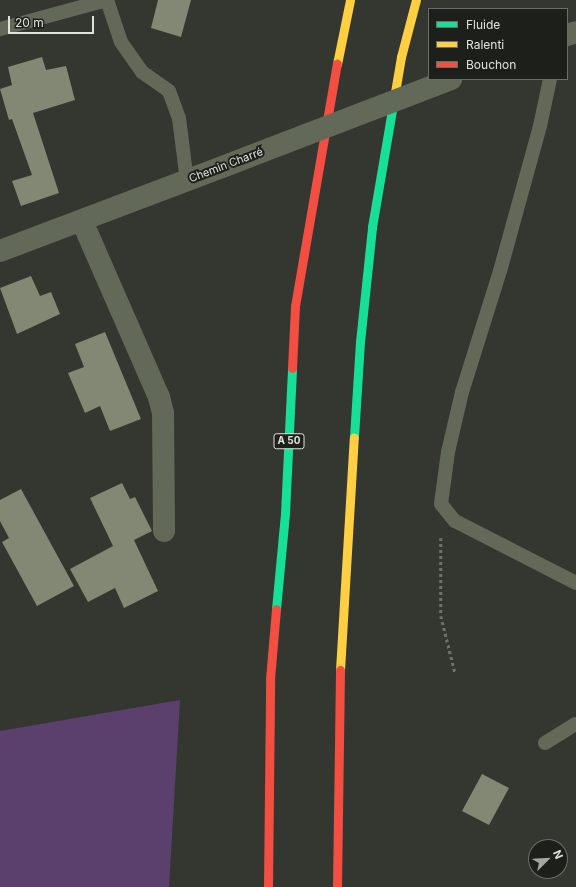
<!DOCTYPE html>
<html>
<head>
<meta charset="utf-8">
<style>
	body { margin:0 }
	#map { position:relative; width:576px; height:887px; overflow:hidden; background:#343630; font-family:Inter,sans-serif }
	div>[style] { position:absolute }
	.green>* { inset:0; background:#5b406d }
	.building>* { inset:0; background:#828874 }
	.path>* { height:2.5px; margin-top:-1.25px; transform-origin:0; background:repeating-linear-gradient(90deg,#6f7366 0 3px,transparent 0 6px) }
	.lane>* { height:14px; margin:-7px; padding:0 7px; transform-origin:7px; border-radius:7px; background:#636958 }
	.street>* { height:22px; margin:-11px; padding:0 11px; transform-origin:11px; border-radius:11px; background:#636958 }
	.fast>* { height:9px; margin:-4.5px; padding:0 4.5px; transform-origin:4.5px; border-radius:4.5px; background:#16e098 }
	.slow>* { height:9px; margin:-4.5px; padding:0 4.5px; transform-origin:4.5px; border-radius:4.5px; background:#ffcf43 }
	.jam>* { height:9px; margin:-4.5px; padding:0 4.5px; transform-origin:4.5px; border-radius:4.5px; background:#f24e42 }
	.street-bridge>* { height:22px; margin:-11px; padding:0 11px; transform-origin:11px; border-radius:11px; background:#636958 }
	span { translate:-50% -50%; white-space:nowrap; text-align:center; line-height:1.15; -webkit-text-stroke:4px #1d1f1a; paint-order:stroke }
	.shield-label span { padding:1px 3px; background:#1d1f1a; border:1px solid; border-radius:3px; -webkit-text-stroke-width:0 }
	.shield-label { font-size:10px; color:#e0e3dc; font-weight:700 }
	.street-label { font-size:11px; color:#e0e3dc }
	.legend { position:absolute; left:428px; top:8px; width:140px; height:72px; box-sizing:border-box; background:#1d1f1a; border:1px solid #6b6d68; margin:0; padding:5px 7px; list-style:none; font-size:12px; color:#e0e3dc }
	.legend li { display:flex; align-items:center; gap:8px; height:20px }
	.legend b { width:20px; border:1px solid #6b6d68 }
	.north { position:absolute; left:528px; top:839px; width:40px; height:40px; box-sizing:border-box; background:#1d1f1a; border:1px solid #6b6d68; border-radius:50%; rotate:66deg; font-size:11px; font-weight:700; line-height:16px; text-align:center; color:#e0e3dc }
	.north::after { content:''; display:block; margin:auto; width:14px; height:18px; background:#a4a6a0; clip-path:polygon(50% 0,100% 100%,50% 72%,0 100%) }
	.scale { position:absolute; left:8px; top:16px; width:86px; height:18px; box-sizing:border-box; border:2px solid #e0e3dc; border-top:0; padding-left:5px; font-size:12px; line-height:14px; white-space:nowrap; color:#e0e3dc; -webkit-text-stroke:3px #1d1f1a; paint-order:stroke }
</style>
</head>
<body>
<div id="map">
	<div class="green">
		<i style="clip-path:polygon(180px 700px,169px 887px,0 887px,0 731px)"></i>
	</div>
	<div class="building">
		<i style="clip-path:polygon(158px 0,191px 0,181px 37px,151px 28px)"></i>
		<i style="clip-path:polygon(42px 57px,46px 70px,66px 66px,75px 100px,33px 113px,59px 193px,21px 206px,12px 181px,32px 175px,12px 119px,9px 120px,0 89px,12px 85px,8px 67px)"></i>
		<i style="clip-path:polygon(31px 276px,40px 296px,51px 292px,60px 314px,17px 334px,0 288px)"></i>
		<i style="clip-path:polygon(105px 332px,141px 419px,110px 431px,100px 406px,85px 413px,68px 373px,84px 367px,75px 344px)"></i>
		<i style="clip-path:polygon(122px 483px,130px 499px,135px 497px,152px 531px,134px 540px,158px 591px,124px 608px,115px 588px,88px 602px,70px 569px,113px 546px,90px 498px)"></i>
		<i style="clip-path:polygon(21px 489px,74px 586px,37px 606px,2px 542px,9px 538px,0 521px,0 500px)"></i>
		<i style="clip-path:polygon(482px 774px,509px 788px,489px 825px,462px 811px)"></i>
	</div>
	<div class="path">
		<i style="left:441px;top:538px;width:78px;rotate:90deg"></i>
		<i style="left:441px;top:616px;width:58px;rotate:76deg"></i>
	</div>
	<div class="lane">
		<i style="left:107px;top:0;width:44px;rotate:71.6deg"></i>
		<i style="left:121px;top:42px;width:37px;rotate:55deg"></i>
		<i style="left:142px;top:72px;width:33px;rotate:35deg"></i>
		<i style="left:169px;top:91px;width:29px;rotate:70deg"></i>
		<i style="left:179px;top:118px;width:64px;rotate:82.8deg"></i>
		<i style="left:0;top:29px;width:111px;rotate:-15.2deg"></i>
		<i style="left:550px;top:79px;width:48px;rotate:102deg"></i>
		<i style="left:540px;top:126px;width:150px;rotate:105.4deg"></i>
		<i style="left:500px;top:271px;width:127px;rotate:107.4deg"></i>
		<i style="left:462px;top:392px;width:62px;rotate:103.1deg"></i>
		<i style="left:448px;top:452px;width:52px;rotate:97.7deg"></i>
		<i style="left:441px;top:504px;width:22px;rotate:51deg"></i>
		<i style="left:455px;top:521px;width:136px;rotate:27.1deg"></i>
		<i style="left:545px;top:743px;width:36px;rotate:-32deg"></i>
	</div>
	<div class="street">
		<i style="left:567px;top:35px;width:9px;rotate:-18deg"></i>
		<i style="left:82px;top:221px;width:192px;rotate:66.4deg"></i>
		<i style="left:159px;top:397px;width:16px;rotate:76deg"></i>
		<i style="left:163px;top:413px;width:118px;rotate:89.5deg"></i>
		<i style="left:0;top:251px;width:246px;rotate:-20.7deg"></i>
	</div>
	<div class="fast">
		<i style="left:354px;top:437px;width:95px;rotate:-86.4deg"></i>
		<i style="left:360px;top:342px;width:116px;rotate:-84deg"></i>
		<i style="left:372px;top:227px;width:131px;rotate:-80.3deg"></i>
		<i style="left:276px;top:609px;width:96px;rotate:-84.6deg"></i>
		<i style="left:285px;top:513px;width:145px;rotate:-87.2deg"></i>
	</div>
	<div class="slow">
		<i style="left:337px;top:64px;width:65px;rotate:-78.5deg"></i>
		<i style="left:394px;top:98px;width:42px;rotate:-80.3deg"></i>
		<i style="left:401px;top:57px;width:59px;rotate:-75.3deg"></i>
		<i style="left:340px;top:670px;width:233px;rotate:-86.6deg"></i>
	</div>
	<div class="jam">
		<i style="left:292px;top:368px;width:62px;rotate:-87.2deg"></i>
		<i style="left:295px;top:306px;width:246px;rotate:-80.2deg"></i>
		<i style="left:268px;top:887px;width:208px;rotate:-89.4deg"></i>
		<i style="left:270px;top:679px;width:70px;rotate:-85.1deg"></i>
		<i style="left:337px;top:887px;width:217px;rotate:-89.2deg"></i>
	</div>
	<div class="street-bridge">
		<i style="left:230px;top:164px;width:237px;rotate:-21deg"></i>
	</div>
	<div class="shield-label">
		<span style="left:289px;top:441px">A 50</span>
	</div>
	<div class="street-label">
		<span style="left:226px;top:165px;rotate:-21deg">Chemin Charré</span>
	</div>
	<ul class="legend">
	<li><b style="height:5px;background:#16e098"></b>Fluide</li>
	<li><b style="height:5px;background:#ffcf43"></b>Ralenti</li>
	<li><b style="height:5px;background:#f24e42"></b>Bouchon</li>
	</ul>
	<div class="north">N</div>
	<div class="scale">20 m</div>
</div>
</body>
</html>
